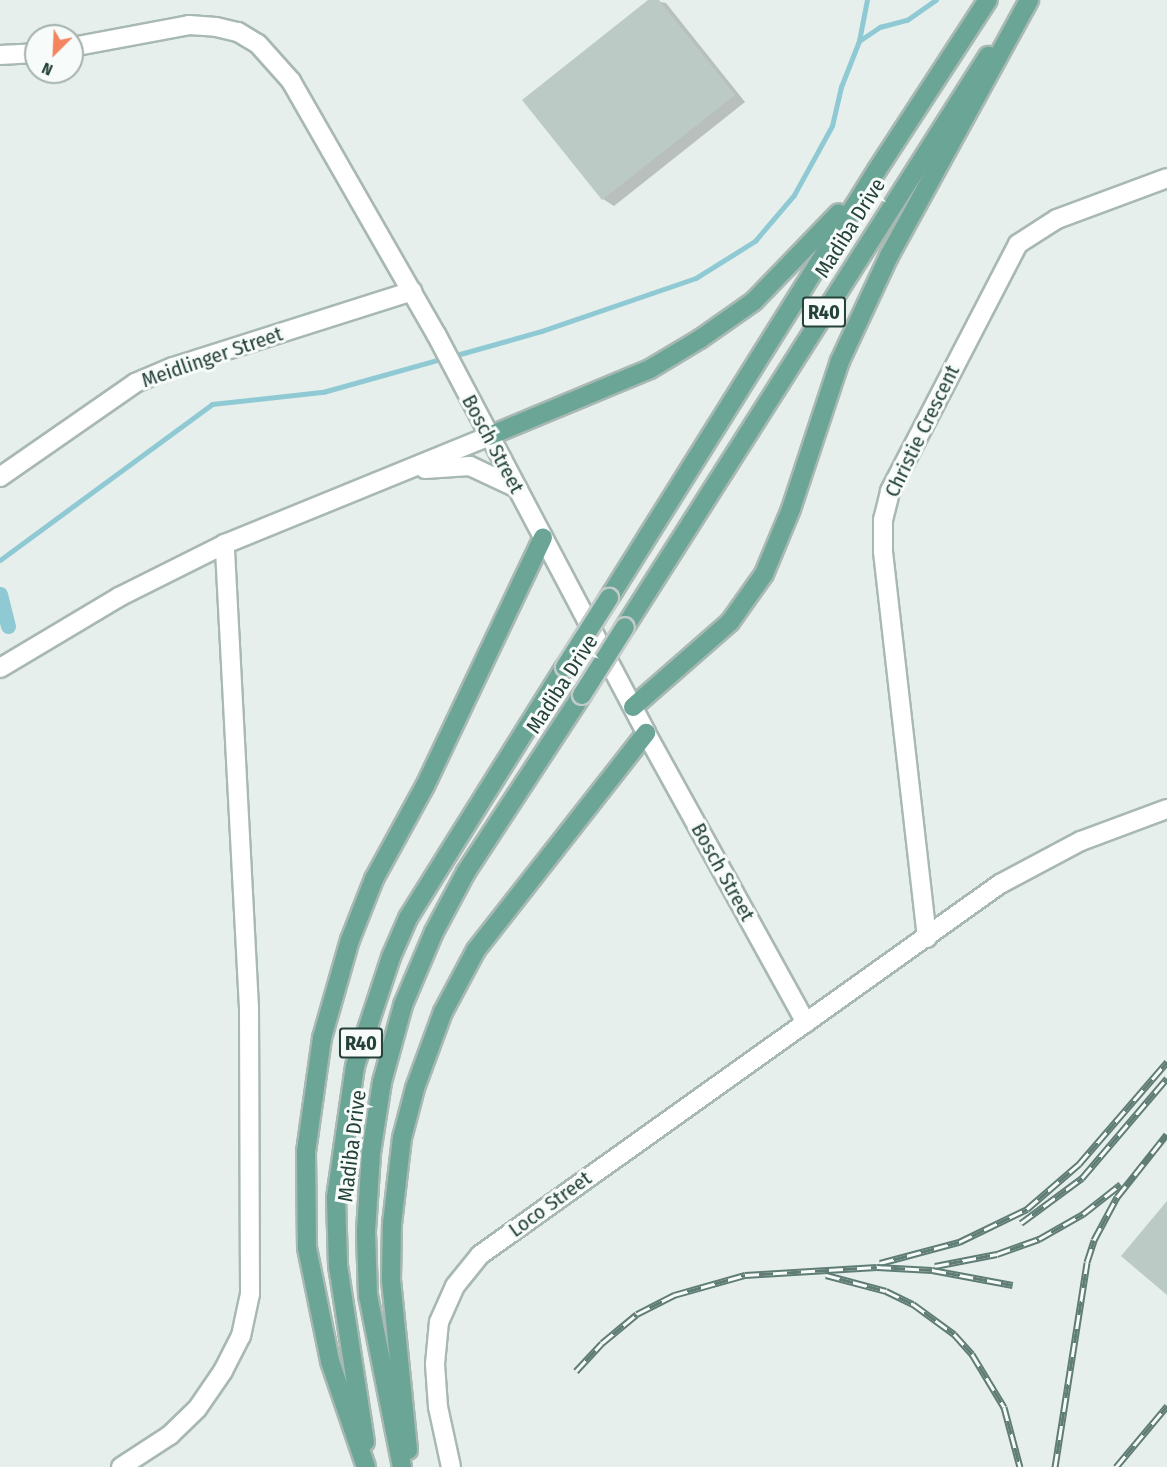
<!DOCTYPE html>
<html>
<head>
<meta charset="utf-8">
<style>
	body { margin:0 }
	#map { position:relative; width:1167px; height:1467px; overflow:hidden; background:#e6efeb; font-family:"Fira Sans Condensed",sans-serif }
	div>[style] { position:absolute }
	.shadow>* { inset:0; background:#0003 }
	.stream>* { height:4.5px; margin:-2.25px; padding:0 2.25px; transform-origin:2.25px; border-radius:2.25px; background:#8ec9d4 }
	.canal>* { height:15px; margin:-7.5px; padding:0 7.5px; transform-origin:7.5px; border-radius:7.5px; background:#8ec9d4 }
	.building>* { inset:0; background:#bbcac4 }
	.roads { filter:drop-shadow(2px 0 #a8b8b2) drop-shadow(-2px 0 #a8b8b2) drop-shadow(0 2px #a8b8b2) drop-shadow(0 -2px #a8b8b2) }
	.minor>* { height:18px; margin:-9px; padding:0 9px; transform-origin:9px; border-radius:9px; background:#fff }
	.major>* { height:18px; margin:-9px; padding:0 9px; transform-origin:9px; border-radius:9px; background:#6aa596 }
	.rail>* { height:7px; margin-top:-3.5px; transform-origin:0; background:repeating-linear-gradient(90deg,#f7fbf9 0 14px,#5f7d75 0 28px); box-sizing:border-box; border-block:2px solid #5f7d75 }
	.bridges { filter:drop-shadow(2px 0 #c2cac8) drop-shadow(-2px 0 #c2cac8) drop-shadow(0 2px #c2cac8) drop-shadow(0 -2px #c2cac8) }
	.major-bridge>* { height:18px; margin:-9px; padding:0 9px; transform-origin:9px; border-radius:9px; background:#6aa596 }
	span { translate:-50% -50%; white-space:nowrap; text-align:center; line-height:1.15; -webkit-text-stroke:6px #f7fbf9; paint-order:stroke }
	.shield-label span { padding:2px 4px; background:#f7fbf9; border:2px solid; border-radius:4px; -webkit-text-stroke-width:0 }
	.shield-label { font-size:20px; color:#24423a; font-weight:700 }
	.street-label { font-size:21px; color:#24423a }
	.north { position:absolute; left:24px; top:24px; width:60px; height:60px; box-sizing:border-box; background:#f7fbf9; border:2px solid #a3b1ad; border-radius:50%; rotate:204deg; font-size:16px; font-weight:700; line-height:24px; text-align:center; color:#24423a }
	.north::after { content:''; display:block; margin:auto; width:21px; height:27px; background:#f4845f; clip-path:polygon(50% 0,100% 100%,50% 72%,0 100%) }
</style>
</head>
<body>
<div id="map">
	<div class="shadow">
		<i style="clip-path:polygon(650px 0,666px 3px,745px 102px,614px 206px,603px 199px)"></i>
	</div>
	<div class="stream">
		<i style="left:859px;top:41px;width:42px;rotate:-79deg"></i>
		<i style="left:453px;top:356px;width:92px;rotate:-15.7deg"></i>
		<i style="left:542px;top:331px;width:163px;rotate:-19deg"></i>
		<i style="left:696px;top:278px;width:70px;rotate:-32.1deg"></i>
		<i style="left:755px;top:241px;width:60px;rotate:-49.7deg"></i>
		<i style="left:794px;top:195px;width:79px;rotate:-61.2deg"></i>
		<i style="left:832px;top:126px;width:40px;rotate:-77deg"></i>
		<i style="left:841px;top:87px;width:49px;rotate:-68.6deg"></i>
		<i style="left:859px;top:41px;width:25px;rotate:-34deg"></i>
		<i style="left:880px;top:27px;width:28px;rotate:-15deg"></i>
		<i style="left:907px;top:20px;width:35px;rotate:-35deg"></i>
		<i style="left:0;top:560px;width:263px;rotate:-36.3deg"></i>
		<i style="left:212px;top:404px;width:112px;rotate:-6.2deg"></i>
		<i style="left:323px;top:392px;width:127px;rotate:-15.6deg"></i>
	</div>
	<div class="canal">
		<i style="left:0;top:594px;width:33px;rotate:76deg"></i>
	</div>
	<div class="building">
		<i style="clip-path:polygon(648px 0,659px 0,735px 95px,602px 200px,522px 100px)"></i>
		<i style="clip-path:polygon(1167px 1201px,1167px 1295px,1121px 1256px)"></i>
	</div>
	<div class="roads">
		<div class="minor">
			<i style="left:72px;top:47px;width:119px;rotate:-10.6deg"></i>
			<i style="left:189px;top:25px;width:27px;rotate:4deg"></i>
			<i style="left:216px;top:27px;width:23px;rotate:13deg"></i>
			<i style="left:238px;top:32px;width:23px;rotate:31deg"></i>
			<i style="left:258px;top:44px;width:50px;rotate:48.3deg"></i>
			<i style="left:291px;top:81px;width:292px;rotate:60.2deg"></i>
			<i style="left:436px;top:334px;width:451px;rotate:62.2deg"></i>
			<i style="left:646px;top:733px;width:331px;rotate:61.1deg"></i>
			<i style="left:0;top:55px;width:36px;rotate:-3deg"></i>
			<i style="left:425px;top:469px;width:45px;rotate:-3.8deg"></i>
			<i style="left:470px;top:466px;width:52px;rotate:25.1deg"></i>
			<i style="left:0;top:477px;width:165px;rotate:-34.8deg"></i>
			<i style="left:135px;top:383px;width:41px;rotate:-22.8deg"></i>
			<i style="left:173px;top:367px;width:251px;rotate:-17.6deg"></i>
			<i style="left:0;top:668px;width:139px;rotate:-30.8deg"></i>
			<i style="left:119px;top:597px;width:119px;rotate:-26.6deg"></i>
			<i style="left:225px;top:544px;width:285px;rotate:-22.2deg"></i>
			<i style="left:927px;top:938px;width:389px;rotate:-96.5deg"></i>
			<i style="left:883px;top:551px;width:31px;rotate:-90deg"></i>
			<i style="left:883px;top:520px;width:30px;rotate:-76deg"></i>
			<i style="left:890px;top:491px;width:278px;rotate:-62.6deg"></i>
			<i style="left:1018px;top:244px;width:46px;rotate:-32.7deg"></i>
			<i style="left:1057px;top:219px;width:117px;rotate:-20.4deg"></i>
			<i style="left:121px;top:1467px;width:59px;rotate:-33.1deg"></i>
			<i style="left:170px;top:1435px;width:37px;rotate:-44deg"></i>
			<i style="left:197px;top:1409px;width:46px;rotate:-55.6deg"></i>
			<i style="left:223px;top:1371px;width:39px;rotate:-63deg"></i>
			<i style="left:241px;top:1336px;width:43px;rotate:-77.9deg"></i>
			<i style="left:250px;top:1294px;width:286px;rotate:-90.2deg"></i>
			<i style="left:249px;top:1008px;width:465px;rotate:-93deg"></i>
			<i style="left:451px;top:1467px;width:61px;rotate:-102.2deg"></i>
			<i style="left:438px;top:1407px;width:43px;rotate:-94deg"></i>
			<i style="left:435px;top:1364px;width:42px;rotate:-84.6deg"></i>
			<i style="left:439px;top:1322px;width:39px;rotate:-66deg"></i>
			<i style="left:455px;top:1286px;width:40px;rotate:-51deg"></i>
			<i style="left:480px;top:1255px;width:639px;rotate:-35.51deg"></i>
			<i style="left:1000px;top:884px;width:92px;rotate:-28deg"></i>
			<i style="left:1081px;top:841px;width:92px;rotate:-20.4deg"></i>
		</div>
		<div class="major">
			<i style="left:489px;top:436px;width:174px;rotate:-22.6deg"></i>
			<i style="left:650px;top:369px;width:58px;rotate:-31deg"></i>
			<i style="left:700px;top:339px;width:66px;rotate:-35.1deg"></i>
			<i style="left:754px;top:301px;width:122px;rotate:-46deg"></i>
			<i style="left:609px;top:598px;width:505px;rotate:-57.95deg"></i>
			<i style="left:877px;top:170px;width:203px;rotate:-56.9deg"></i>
			<i style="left:625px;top:627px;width:677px;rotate:-57.55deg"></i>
			<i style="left:633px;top:707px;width:129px;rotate:-41.2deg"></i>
			<i style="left:730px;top:622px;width:59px;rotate:-54.7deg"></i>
			<i style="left:764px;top:574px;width:70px;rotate:-67.4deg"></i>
			<i style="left:791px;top:509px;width:156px;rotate:-71.7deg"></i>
			<i style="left:840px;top:361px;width:116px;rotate:-65deg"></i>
			<i style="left:889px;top:256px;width:292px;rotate:-61.3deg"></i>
			<i style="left:365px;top:1442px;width:179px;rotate:-98.7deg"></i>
			<i style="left:338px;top:1265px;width:67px;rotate:-91.7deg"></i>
			<i style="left:336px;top:1198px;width:133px;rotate:-81.8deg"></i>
			<i style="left:355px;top:1066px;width:115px;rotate:-71.7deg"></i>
			<i style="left:391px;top:957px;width:43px;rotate:-66.4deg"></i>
			<i style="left:408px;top:918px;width:296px;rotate:-58deg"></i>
			<i style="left:408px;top:1450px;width:172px;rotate:-95.7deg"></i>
			<i style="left:391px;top:1279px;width:55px;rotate:-89deg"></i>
			<i style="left:392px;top:1224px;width:87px;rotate:-83.4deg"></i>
			<i style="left:402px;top:1138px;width:52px;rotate:-75.4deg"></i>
			<i style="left:415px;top:1088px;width:81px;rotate:-69.8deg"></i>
			<i style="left:443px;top:1012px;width:70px;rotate:-62deg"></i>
			<i style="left:476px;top:950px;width:276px;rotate:-51.9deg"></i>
			<i style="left:366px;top:1467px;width:112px;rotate:-108.8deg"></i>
			<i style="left:330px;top:1361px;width:115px;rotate:-101.5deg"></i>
			<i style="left:307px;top:1248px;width:96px;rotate:-90.6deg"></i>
			<i style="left:306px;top:1152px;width:115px;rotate:-82deg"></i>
			<i style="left:322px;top:1038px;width:102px;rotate:-74.1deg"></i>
			<i style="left:350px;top:940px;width:66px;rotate:-68.5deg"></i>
			<i style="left:374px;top:879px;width:106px;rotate:-61.3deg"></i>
			<i style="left:425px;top:786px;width:275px;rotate:-64.6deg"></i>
			<i style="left:402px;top:1467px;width:174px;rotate:-101.2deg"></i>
			<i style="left:368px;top:1296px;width:65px;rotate:-91.8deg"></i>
			<i style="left:366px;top:1231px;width:78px;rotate:-86.3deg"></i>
			<i style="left:371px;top:1153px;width:72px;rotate:-81.2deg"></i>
			<i style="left:382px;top:1082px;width:80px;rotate:-74.7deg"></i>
			<i style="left:403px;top:1005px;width:79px;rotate:-67deg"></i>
			<i style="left:434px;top:932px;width:68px;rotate:-61.9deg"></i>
			<i style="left:466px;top:872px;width:212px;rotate:-56.8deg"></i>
		</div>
	</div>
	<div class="rail">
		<i style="left:1021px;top:1223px;width:76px;rotate:-36.4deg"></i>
		<i style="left:1082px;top:1178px;width:131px;rotate:-49.6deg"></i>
		<i style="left:880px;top:1263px;width:82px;rotate:-14.9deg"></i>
		<i style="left:959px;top:1242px;width:76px;rotate:-25.9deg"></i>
		<i style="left:1027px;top:1209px;width:69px;rotate:-40.9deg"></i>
		<i style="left:1079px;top:1164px;width:135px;rotate:-49.2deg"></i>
		<i style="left:935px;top:1266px;width:63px;rotate:-11deg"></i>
		<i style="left:997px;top:1254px;width:45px;rotate:-19.7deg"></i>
		<i style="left:1039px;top:1239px;width:51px;rotate:-29.6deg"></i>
		<i style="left:1083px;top:1214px;width:48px;rotate:-38.3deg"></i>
		<i style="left:826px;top:1275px;width:62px;rotate:14.9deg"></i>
		<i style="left:886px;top:1291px;width:30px;rotate:26deg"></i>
		<i style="left:913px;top:1304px;width:51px;rotate:36.2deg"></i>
		<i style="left:954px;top:1334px;width:27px;rotate:48deg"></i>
		<i style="left:972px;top:1354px;width:62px;rotate:58.9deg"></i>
		<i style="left:1004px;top:1407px;width:62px;rotate:75.1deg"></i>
		<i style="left:576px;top:1371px;width:38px;rotate:-47deg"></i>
		<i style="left:602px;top:1343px;width:45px;rotate:-39.6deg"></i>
		<i style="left:637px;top:1314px;width:42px;rotate:-27.2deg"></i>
		<i style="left:674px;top:1295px;width:74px;rotate:-15.7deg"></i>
		<i style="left:745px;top:1275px;width:132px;rotate:-3.5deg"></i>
		<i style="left:877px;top:1267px;width:55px;rotate:3.1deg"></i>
		<i style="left:932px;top:1270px;width:82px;rotate:10.5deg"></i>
		<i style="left:1055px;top:1467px;width:207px;rotate:-81.1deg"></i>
		<i style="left:1087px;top:1262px;width:23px;rotate:-72deg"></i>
		<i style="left:1094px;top:1240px;width:49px;rotate:-61.9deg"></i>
		<i style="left:1117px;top:1197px;width:80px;rotate:-51.6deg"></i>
		<i style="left:1116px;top:1467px;width:80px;rotate:-50.1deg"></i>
	</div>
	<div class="bridges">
		<div class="major-bridge">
			<i style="left:565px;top:667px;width:82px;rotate:-57.5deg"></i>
			<i style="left:582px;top:695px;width:80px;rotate:-57.7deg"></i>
		</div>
	</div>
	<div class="shield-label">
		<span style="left:824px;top:312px">R40</span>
		<span style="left:361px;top:1043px">R40</span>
	</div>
	<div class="street-label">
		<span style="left:850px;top:228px;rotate:-58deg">Madiba Drive</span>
		<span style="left:212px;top:357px;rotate:-19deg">Meidlinger Street</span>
		<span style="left:922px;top:431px;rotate:-64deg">Christie Crescent</span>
		<span style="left:493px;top:444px;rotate:62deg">Bosch Street</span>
		<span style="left:562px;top:684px;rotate:-57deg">Madiba Drive</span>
		<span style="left:723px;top:872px;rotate:61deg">Bosch Street</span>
		<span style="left:352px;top:1146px;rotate:-83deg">Madiba Drive</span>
		<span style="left:550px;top:1204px;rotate:-36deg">Loco Street</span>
	</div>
	<div class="north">N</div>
</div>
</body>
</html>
